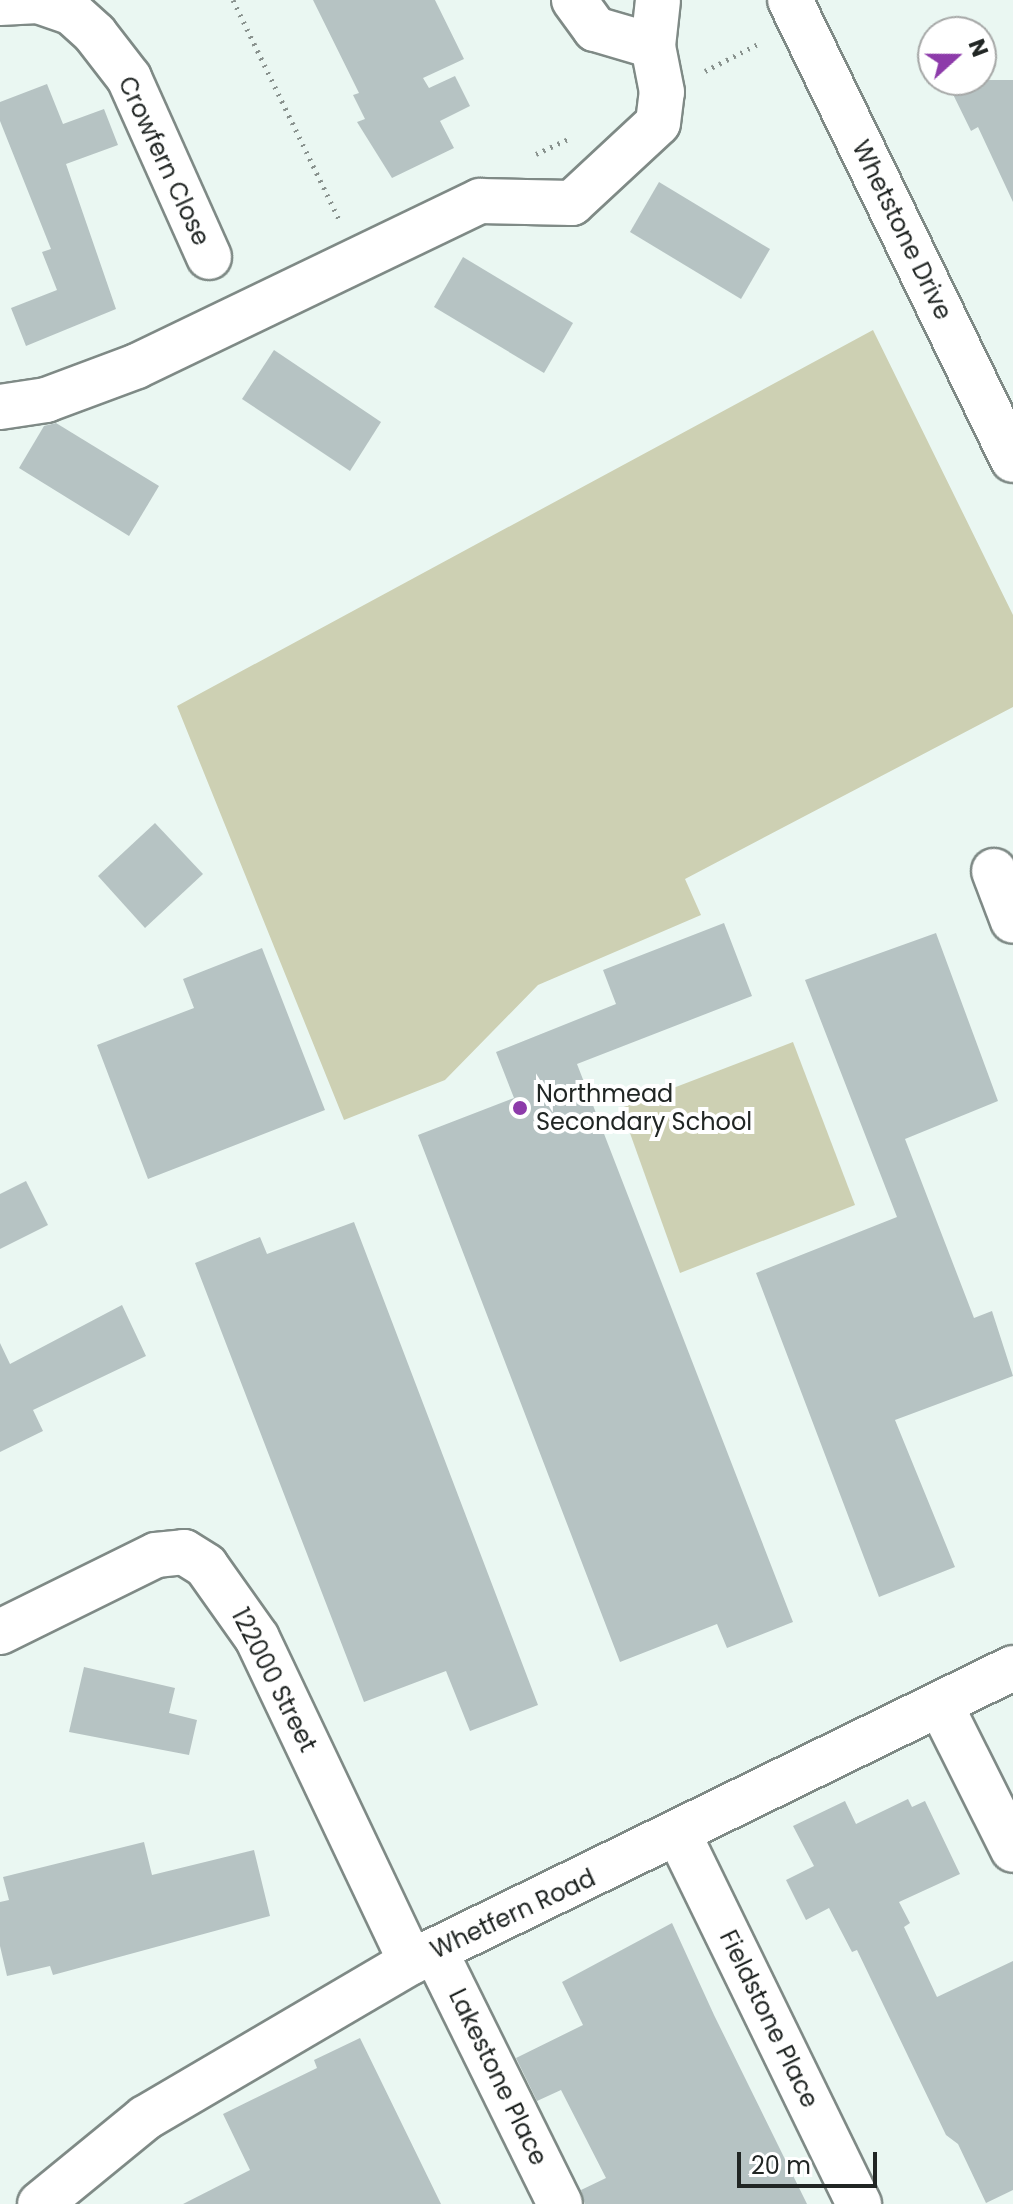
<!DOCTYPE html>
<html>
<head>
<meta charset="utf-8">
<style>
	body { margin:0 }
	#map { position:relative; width:1013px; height:2204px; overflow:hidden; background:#eaf7f2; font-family:Poppins,sans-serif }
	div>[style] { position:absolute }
	.green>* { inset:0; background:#cdd0b3 }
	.building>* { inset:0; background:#b6c3c3 }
	.path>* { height:5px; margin-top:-2.5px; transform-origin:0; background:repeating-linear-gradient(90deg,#89928e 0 2px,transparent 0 8px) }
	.roads { filter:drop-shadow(2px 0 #7f8a86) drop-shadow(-2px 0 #7f8a86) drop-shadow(0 2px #7f8a86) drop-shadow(0 -2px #7f8a86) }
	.minor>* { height:44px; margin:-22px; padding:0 22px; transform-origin:22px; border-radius:22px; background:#fff }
	.dots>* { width:22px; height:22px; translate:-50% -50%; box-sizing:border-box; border:4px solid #fff; border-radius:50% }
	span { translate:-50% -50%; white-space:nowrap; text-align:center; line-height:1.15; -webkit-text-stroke:8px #fff; paint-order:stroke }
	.street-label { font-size:24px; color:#212624 }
	.poi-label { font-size:24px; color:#212624 }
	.left { translate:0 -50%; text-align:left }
	.north { position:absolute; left:917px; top:16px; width:80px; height:80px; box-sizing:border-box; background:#fff; border:2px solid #a6a8a7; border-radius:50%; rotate:69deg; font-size:22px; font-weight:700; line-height:32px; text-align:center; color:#212624 }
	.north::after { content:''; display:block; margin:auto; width:28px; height:36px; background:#8d3baa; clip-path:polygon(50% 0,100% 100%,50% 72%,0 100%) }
	.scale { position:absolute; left:737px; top:2152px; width:140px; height:36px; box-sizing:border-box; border:4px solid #212624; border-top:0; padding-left:10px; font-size:24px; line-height:28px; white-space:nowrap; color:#212624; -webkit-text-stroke:6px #fff; paint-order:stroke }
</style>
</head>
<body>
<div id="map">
	<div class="green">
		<i style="clip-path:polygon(873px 330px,1013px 615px,1013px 707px,685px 879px,701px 915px,538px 985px,445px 1080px,344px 1120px,177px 706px)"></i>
		<i style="clip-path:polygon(793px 1042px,855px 1205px,680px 1273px,621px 1108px)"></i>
	</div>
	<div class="building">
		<i style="clip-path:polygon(313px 0,435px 0,464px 59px,423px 78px,429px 88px,455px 76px,470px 106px,440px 121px,454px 148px,392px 178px,357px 122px,365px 119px,353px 95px,359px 93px)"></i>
		<i style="clip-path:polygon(946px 80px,1013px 80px,1013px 202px,978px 127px,971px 131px)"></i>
		<i style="clip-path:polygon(47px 84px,63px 124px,104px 109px,118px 145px,66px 164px,116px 309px,26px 346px,11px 308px,57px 290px,42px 252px,51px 249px,0 121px,0 102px)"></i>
		<i style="clip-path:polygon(659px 182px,770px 249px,741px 299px,630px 232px)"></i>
		<i style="clip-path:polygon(463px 257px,573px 323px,544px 373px,434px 307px)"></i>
		<i style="clip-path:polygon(274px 350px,381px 422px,350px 471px,242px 399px)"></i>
		<i style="clip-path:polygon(56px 423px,159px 486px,129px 536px,19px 468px,44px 426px)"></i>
		<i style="clip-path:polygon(155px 823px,203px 874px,145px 928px,98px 876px)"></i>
		<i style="clip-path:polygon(724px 923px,752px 996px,577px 1064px,793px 1622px,727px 1648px,717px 1624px,620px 1662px,418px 1135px,514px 1098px,496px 1052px,616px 1004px,603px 970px)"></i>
		<i style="clip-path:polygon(936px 933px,998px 1101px,905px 1139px,974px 1318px,992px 1311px,1013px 1376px,895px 1420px,955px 1567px,879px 1597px,756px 1273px,897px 1217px,805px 980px)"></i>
		<i style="clip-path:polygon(262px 948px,325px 1110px,148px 1179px,97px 1045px,194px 1008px,183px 979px)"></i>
		<i style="clip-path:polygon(26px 1181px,48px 1225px,0 1249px,0 1194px)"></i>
		<i style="clip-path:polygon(354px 1222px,538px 1705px,470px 1731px,446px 1671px,364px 1702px,195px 1263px,260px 1237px,267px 1254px)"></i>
		<i style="clip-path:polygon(122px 1305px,146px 1356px,33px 1410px,43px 1431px,0 1452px,0 1343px,10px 1364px)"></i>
		<i style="clip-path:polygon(84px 1667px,175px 1688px,169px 1713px,197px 1720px,189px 1755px,69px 1732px)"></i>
		<i style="clip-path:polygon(908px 1799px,912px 1807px,925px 1801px,960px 1874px,899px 1902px,910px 1923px,904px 1927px,937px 1997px,1013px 1961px,1013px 2190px,986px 2203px,958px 2144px,946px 2135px,857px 1950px,852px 1952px,829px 1908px,806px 1920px,786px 1880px,814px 1866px,793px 1826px,845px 1801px,856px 1824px)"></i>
		<i style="clip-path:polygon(144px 1842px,152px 1875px,254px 1850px,270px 1916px,53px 1975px,50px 1966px,7px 1976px,0 1946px,0 1902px,9px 1900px,3px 1877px)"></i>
		<i style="clip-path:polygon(672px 1923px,714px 2015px,807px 2204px,585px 2204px,581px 2190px,606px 2178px,561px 2090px,537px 2101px,516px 2058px,583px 2025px,562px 1982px)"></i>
		<i style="clip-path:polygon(360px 2038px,441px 2204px,183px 2204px,250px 2170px,223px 2114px,317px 2068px,314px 2060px)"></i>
	</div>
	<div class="path">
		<i style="left:233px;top:0;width:243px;rotate:64.2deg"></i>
		<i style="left:705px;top:71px;width:62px;rotate:-27deg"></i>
		<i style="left:536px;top:154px;width:38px;rotate:-25deg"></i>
	</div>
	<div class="roads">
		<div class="minor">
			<i style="left:574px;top:0;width:36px;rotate:54deg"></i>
			<i style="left:595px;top:29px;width:60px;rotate:16.3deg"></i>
			<i style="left:790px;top:0;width:511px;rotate:64.14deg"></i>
			<i style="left:0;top:3px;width:38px;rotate:-3deg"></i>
			<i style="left:38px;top:1px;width:36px;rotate:19deg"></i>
			<i style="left:72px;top:13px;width:31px;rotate:42deg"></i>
			<i style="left:95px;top:34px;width:56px;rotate:52.3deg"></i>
			<i style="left:129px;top:78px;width:196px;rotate:65.9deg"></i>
			<i style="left:0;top:407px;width:47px;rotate:-8.7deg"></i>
			<i style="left:46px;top:400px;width:97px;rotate:-20.5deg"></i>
			<i style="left:137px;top:366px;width:381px;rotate:-25.7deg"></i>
			<i style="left:480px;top:201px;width:92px;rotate:1.2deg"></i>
			<i style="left:572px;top:203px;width:117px;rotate:-42.9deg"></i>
			<i style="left:658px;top:123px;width:31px;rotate:-83deg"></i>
			<i style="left:662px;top:92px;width:47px;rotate:-101.1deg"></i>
			<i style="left:653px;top:46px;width:46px;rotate:-83.8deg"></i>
			<i style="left:994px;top:871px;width:53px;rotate:69.2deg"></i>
			<i style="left:0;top:1632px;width:174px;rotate:-26.3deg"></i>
			<i style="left:156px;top:1555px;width:28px;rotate:-6deg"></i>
			<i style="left:184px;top:1552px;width:26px;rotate:32deg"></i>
			<i style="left:206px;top:1566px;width:88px;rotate:54.7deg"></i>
			<i style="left:257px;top:1638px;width:359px;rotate:64.6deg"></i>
			<i style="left:940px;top:1704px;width:163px;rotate:63.4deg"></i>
			<i style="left:679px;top:1835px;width:411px;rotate:64deg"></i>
			<i style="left:435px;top:1951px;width:282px;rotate:63.7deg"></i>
			<i style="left:40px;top:2204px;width:136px;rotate:-39.3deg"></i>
			<i style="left:145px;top:2118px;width:308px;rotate:-30.4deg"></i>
			<i style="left:411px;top:1962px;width:670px;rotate:-26.03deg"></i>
		</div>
	</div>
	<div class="dots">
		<i style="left:520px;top:1108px;background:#8d3baa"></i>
	</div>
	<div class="street-label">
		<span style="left:164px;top:161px;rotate:65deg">Crowfern Close</span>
		<span style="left:902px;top:230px;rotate:64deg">Whetstone Drive</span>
		<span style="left:274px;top:1680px;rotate:63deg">122000 Street</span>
		<span style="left:513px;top:1914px;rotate:-25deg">Whetfern Road</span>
		<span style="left:769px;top:2019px;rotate:64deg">Fieldstone Place</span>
		<span style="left:498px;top:2077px;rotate:64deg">Lakestone Place</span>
	</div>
	<div class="poi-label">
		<span class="left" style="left:536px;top:1108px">Northmead<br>Secondary School</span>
	</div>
	<div class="north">N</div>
	<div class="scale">20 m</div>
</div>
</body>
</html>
